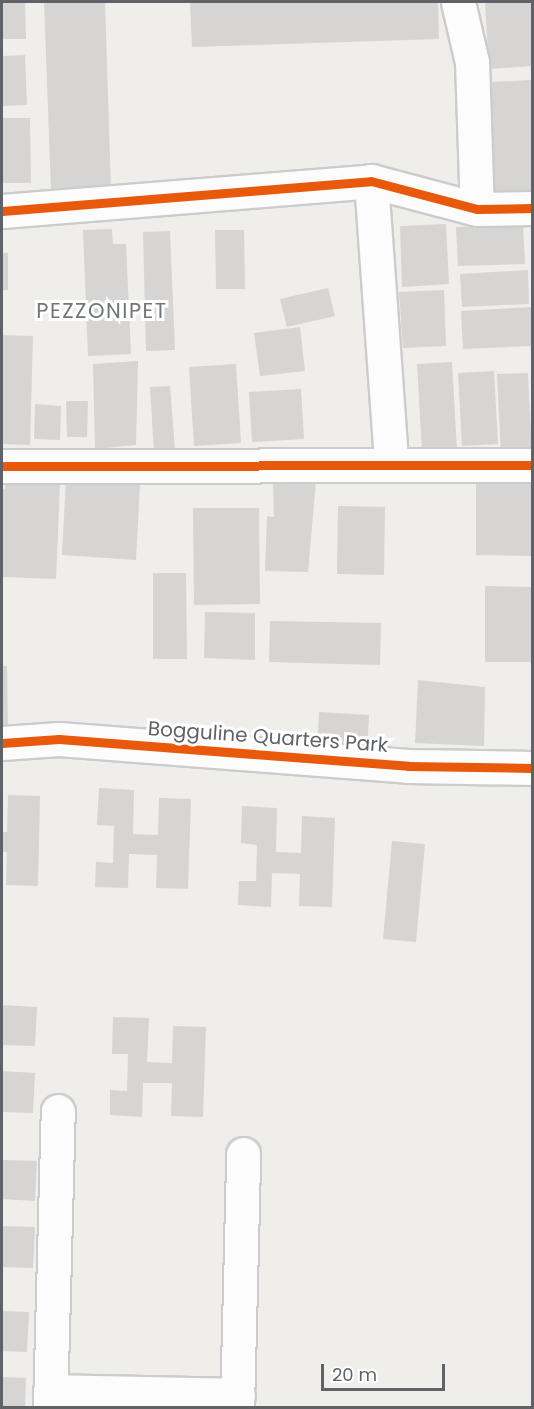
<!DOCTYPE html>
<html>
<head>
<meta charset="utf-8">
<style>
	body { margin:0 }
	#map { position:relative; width:534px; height:1409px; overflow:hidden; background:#efeeea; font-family:Poppins,sans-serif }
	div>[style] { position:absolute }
	.building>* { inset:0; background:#d6d5d3 }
	.roads { filter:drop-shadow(2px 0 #cbcccc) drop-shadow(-2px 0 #cbcccc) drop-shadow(0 2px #cbcccc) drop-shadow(0 -2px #cbcccc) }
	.minor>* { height:33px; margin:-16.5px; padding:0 16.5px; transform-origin:16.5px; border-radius:16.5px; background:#fdfcfc }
	.cycleway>* { height:9px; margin:-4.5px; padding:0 4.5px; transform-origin:4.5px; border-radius:4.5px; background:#e8590c }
	span { translate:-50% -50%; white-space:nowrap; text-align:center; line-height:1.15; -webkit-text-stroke:6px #fff; paint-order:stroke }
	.street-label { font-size:20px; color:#5f6368 }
	.neighbourhood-label { font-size:21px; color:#70757a; letter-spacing:1.5px }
	.frame { position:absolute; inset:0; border:3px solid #5f6368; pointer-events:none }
	.scale { position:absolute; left:321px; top:1364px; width:124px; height:27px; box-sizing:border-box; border:3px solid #5f6368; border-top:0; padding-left:8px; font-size:18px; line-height:21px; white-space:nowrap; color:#5f6368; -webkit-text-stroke:4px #fff; paint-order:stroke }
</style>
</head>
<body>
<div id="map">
	<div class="building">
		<i style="clip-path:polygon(2px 2px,25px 2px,26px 39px,2px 39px)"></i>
		<i style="clip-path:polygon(44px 2px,105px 2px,111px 189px,51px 190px)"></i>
		<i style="clip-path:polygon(190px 2px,438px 2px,439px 39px,192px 47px)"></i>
		<i style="clip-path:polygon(485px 2px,532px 2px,532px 66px,489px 69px)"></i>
		<i style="clip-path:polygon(25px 55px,27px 105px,2px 106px,2px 56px)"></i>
		<i style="clip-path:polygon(532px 80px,532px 197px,495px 199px,490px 82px)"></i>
		<i style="clip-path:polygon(2px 118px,30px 118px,31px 183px,2px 183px)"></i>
		<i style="clip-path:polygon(446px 224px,449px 284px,402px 287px,400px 226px)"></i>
		<i style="clip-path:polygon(523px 224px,525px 264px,458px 266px,456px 227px)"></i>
		<i style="clip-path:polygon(112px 229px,113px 244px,126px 244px,131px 354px,88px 356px,83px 230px)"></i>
		<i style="clip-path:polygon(215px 230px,244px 230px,245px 289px,216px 289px)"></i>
		<i style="clip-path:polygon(170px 231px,175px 350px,146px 351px,143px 232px)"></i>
		<i style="clip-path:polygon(2px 253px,8px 253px,8px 290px,2px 290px)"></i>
		<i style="clip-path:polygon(528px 270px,529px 304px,462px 307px,460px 274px)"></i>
		<i style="clip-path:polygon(328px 288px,335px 316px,287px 327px,280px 299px)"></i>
		<i style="clip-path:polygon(444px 290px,446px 346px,403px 348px,399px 292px)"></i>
		<i style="clip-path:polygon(532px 307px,532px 346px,463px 349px,461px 311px)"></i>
		<i style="clip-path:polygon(300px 327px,305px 371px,260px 376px,254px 333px)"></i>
		<i style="clip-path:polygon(2px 335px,33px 336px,30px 445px,2px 444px)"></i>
		<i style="clip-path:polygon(138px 361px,136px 445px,95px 449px,93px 364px)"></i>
		<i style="clip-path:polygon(452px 362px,457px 450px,422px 452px,417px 364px)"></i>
		<i style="clip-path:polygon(236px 364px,241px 443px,194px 446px,189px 367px)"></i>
		<i style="clip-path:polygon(494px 371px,498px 444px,462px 446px,458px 373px)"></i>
		<i style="clip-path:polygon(528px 373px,532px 452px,501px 453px,497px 374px)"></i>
		<i style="clip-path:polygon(170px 386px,175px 450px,154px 452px,150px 387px)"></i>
		<i style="clip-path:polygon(301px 389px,304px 439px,252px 442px,249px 392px)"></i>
		<i style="clip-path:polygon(66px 401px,88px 401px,87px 437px,67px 437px)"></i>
		<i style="clip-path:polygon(35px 404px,61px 406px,60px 440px,34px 439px)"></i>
		<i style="clip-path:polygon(66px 480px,140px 484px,136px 560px,62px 555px)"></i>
		<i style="clip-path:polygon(316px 480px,308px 572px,265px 571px,267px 516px,274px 517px,273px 482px)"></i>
		<i style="clip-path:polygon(6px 481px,60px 484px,56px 579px,2px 577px,2px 489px,5px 489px)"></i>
		<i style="clip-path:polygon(476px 483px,532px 483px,532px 556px,476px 555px)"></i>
		<i style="clip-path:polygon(338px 506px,385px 507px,384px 575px,337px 574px)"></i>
		<i style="clip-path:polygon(193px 508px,259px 508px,260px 604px,194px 605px)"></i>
		<i style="clip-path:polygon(153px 573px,186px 573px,187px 659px,153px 659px)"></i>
		<i style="clip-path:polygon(485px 586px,532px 587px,532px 662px,485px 662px)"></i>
		<i style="clip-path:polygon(205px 612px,255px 613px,255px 660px,204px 658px)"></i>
		<i style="clip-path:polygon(270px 621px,381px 623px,380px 665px,269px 662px)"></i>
		<i style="clip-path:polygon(2px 666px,7px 666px,8px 729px,2px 729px)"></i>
		<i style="clip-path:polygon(418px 680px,485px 687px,484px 746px,415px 743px)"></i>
		<i style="clip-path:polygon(319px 712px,369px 715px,367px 753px,317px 750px)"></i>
		<i style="clip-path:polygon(99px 788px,134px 790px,133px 834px,158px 835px,159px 798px,191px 799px,188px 889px,156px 888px,157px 855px,129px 854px,128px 888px,95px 887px,96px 862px,113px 863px,114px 826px,97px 825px)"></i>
		<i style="clip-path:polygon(8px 795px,40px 796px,38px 886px,6px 885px,7px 852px,2px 852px,2px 832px,7px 832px)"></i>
		<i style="clip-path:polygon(242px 806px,277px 808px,276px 852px,301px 853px,302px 816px,335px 818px,332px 907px,299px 906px,300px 874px,272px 873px,271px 907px,238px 905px,239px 881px,256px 881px,257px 845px,241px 843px)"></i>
		<i style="clip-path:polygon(392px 841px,425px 844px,416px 942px,383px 939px)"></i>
		<i style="clip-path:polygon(2px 1005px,37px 1007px,35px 1046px,2px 1045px)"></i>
		<i style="clip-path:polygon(113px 1017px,149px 1018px,147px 1062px,172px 1063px,173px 1026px,206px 1027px,203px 1117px,171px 1116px,172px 1083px,143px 1083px,142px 1117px,110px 1115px,110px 1090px,127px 1091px,128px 1054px,112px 1054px)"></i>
		<i style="clip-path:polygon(2px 1071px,35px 1073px,33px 1113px,2px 1112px)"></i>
		<i style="clip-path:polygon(2px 1160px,37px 1161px,35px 1201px,2px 1199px)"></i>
		<i style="clip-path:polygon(2px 1226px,35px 1227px,33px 1268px,2px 1267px)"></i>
		<i style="clip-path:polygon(2px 1311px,29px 1312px,27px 1352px,2px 1351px)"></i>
		<i style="clip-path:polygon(2px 1377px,26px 1378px,25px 1408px,2px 1408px)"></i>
	</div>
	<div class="roads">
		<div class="minor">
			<i style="left:458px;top:2px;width:62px;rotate:76.9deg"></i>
			<i style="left:472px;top:62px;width:147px;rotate:88.1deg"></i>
			<i style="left:371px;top:181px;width:283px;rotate:85.9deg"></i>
			<i style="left:2px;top:211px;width:370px;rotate:-4.6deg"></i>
			<i style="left:371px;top:181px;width:110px;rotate:14.8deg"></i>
			<i style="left:477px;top:209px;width:55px;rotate:-1deg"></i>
			<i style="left:2px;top:466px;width:530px;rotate:-0.11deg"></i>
			<i style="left:2px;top:743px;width:57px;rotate:-4deg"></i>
			<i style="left:59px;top:739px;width:350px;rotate:4.4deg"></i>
			<i style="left:408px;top:766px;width:124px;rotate:0.9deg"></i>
			<i style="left:50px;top:1391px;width:188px;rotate:1.2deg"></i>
			<i style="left:50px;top:1408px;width:297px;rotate:-88.5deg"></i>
			<i style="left:237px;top:1408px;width:254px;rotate:-88.6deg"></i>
		</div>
	</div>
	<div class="cycleway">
		<i style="left:2px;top:211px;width:370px;rotate:-4.6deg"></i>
		<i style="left:371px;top:181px;width:110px;rotate:14.8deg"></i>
		<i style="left:477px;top:209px;width:55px;rotate:-1deg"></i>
		<i style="left:2px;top:466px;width:530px;rotate:-0.11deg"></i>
		<i style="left:2px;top:743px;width:57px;rotate:-4deg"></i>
		<i style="left:59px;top:739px;width:350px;rotate:4.4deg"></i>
		<i style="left:408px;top:766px;width:124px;rotate:0.9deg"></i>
	</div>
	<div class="street-label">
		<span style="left:268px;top:737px;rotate:4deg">Bogguline Quarters Park</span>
	</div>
	<div class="neighbourhood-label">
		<span style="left:102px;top:311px">PEZZONIPET</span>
	</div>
	<div class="frame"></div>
	<div class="scale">20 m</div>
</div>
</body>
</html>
